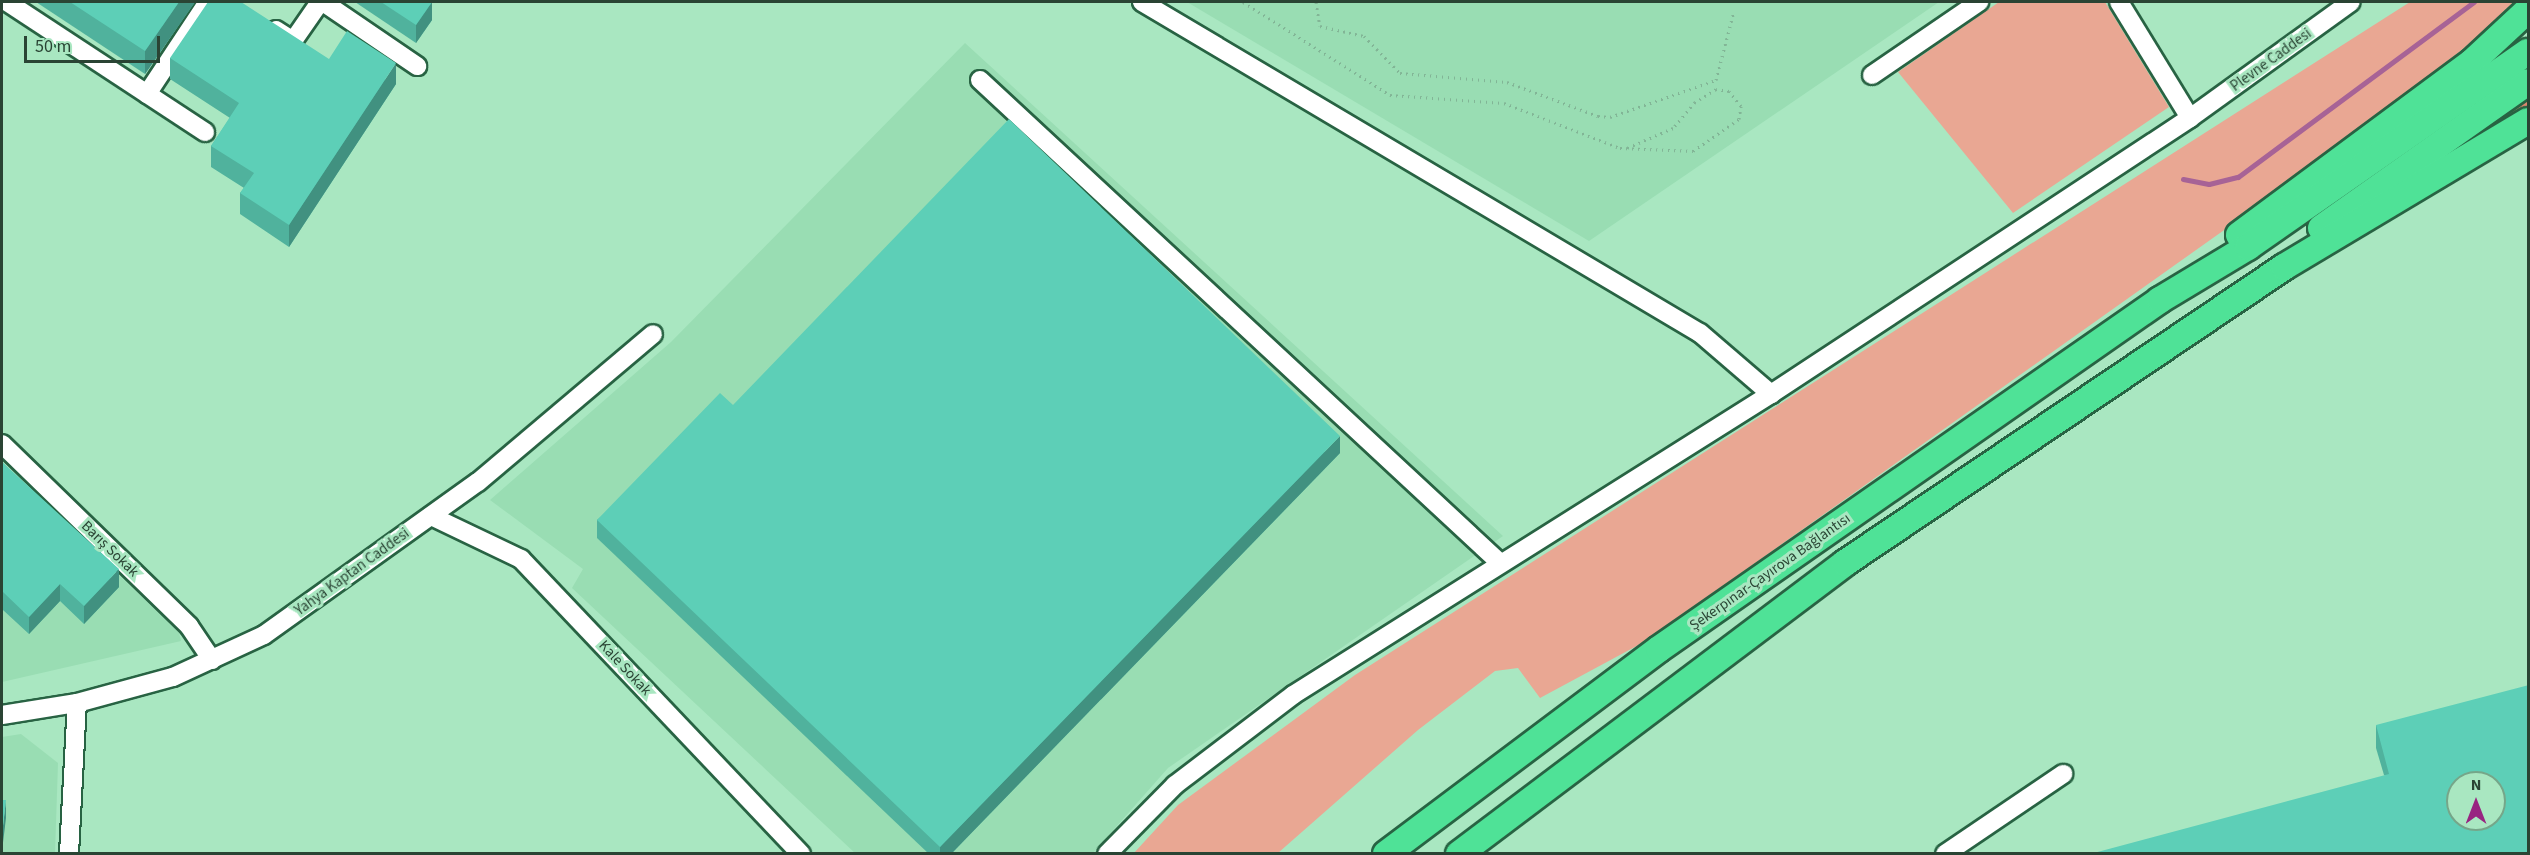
<!DOCTYPE html>
<html>
<head>
<meta charset="utf-8">
<style>
	body { margin:0 }
	#map { position:relative; width:2530px; height:855px; overflow:hidden; background:#a9e7c1; font-family:"Source Sans 3",sans-serif }
	div>[style] { position:absolute }
	.built>* { inset:0; background:#99ddb3 }
	.green>* { inset:0; background:#e9a793 }
	.forest>* { inset:0; background:#dc886f }
	.stream>* { height:5px; margin:-2.5px; padding:0 2.5px; transform-origin:2.5px; border-radius:2.5px; background:#a76396 }
	.path>* { height:3px; margin-top:-1.5px; transform-origin:0; background:repeating-linear-gradient(90deg,#82b596 0 1.5px,transparent 0 6px) }
	.roads { filter:drop-shadow(2px 0 #286343) drop-shadow(-2px 0 #286343) drop-shadow(0 2px #286343) drop-shadow(0 -2px #286343) }
	.minor>* { height:18px; margin:-9px; padding:0 9px; transform-origin:9px; border-radius:9px; background:#fff }
	.highway>* { height:26px; margin:-13px; padding:0 13px; transform-origin:13px; border-radius:13px; background:#4fe297 }
	.wall>* { inset:0; background:#50b29d }
	.shaded-wall>* { inset:0; background:#419180 }
	.building>* { inset:0; background:#5dcfb7 }
	span { translate:-50% -50%; white-space:nowrap; text-align:center; line-height:1.15; -webkit-text-stroke:6px #a9e7c1; paint-order:stroke }
	.street-label { font-size:15px; color:#2a4434 }
	.frame { position:absolute; inset:0; border:3px solid #2a4434; pointer-events:none }
	.north { position:absolute; left:2446px; top:771px; width:60px; height:60px; box-sizing:border-box; background:#a9e7c1; border:2px solid #76a689; border-radius:50%; rotate:0deg; font-size:16px; font-weight:700; line-height:24px; text-align:center; color:#2a4434 }
	.north::after { content:''; display:block; margin:auto; width:21px; height:27px; background:#982481; clip-path:polygon(50% 0,100% 100%,50% 72%,0 100%) }
	.scale { position:absolute; left:24px; top:36px; width:136px; height:27px; box-sizing:border-box; border:3px solid #2a4434; border-top:0; padding-left:8px; font-size:18px; line-height:21px; white-space:nowrap; color:#2a4434; -webkit-text-stroke:4px #a9e7c1; paint-order:stroke }
</style>
</head>
<body>
<div id="map">
	<div class="built">
		<i style="clip-path:polygon(1187px 2px,1939px 2px,1589px 241px)"></i>
		<i style="clip-path:polygon(965px 43px,1503px 536px,1168px 768px,1093px 853px,856px 854px,572px 588px,583px 569px,490px 500px,671px 342px)"></i>
		<i style="clip-path:polygon(2px 462px,179px 633px,181px 641px,2px 682px)"></i>
		<i style="clip-path:polygon(21px 734px,58px 763px,55px 853px,2px 854px,2px 737px)"></i>
	</div>
	<div class="green">
		<i style="clip-path:polygon(1999px 2px,2105px 2px,2169px 107px,2013px 213px,1898px 72px)"></i>
		<i style="clip-path:polygon(2410px 2px,2514px 2px,2489px 29px,2289px 184px,1644px 642px,1540px 698px,1518px 668px,1495px 671px,1418px 730px,1278px 853px,1133px 854px,1178px 805px,1355px 675px)"></i>
	</div>
	<div class="forest">
		<i style="clip-path:polygon(2528px 97px,2528px 108px,2467px 145px,2464px 141px)"></i>
	</div>
	<div class="stream">
		<i style="left:2183px;top:179px;width:26px;rotate:11deg"></i>
		<i style="left:2209px;top:184px;width:30px;rotate:-14deg"></i>
		<i style="left:2238px;top:177px;width:294px;rotate:-36.6deg"></i>
	</div>
	<div class="path">
		<i style="left:1243px;top:2px;width:174px;rotate:32.3deg"></i>
		<i style="left:1390px;top:95px;width:114px;rotate:4deg"></i>
		<i style="left:1504px;top:103px;width:124px;rotate:21.2deg"></i>
		<i style="left:1620px;top:148px;width:73px;rotate:2.4deg"></i>
		<i style="left:1693px;top:151px;width:56px;rotate:-34.8deg"></i>
		<i style="left:1739px;top:119px;width:13px;rotate:-81deg"></i>
		<i style="left:1741px;top:106px;width:19px;rotate:-129deg"></i>
		<i style="left:1729px;top:91px;width:13px;rotate:-171deg"></i>
		<i style="left:1716px;top:89px;width:25px;rotate:148deg"></i>
		<i style="left:1695px;top:102px;width:34px;rotate:130deg"></i>
		<i style="left:1673px;top:128px;width:50px;rotate:156.5deg"></i>
		<i style="left:1316px;top:2px;width:24px;rotate:81deg"></i>
		<i style="left:1320px;top:26px;width:45px;rotate:12.8deg"></i>
		<i style="left:1364px;top:36px;width:52px;rotate:45.8deg"></i>
		<i style="left:1400px;top:73px;width:107px;rotate:4.8deg"></i>
		<i style="left:1507px;top:82px;width:97px;rotate:20.5deg"></i>
		<i style="left:1598px;top:116px;width:12px;rotate:5deg"></i>
		<i style="left:1610px;top:117px;width:112px;rotate:-19.2deg"></i>
		<i style="left:1716px;top:80px;width:71px;rotate:-75.4deg"></i>
	</div>
	<div class="roads">
		<div class="minor">
			<i style="left:7px;top:2px;width:237px;rotate:33.3deg"></i>
			<i style="left:323px;top:2px;width:114px;rotate:34.2deg"></i>
			<i style="left:1142px;top:2px;width:649px;rotate:30.68deg"></i>
			<i style="left:1700px;top:333px;width:94px;rotate:40.7deg"></i>
			<i style="left:2119px;top:2px;width:136px;rotate:58.5deg"></i>
			<i style="left:276px;top:30px;width:20px;rotate:33deg"></i>
			<i style="left:293px;top:41px;width:47px;rotate:-55.3deg"></i>
			<i style="left:1872px;top:75px;width:130px;rotate:-34.3deg"></i>
			<i style="left:980px;top:80px;width:708px;rotate:42.88deg"></i>
			<i style="left:147px;top:94px;width:110px;rotate:-56.5deg"></i>
			<i style="left:2px;top:444px;width:261px;rotate:44.2deg"></i>
			<i style="left:189px;top:626px;width:41px;rotate:55.9deg"></i>
			<i style="left:431px;top:516px;width:100px;rotate:25.5deg"></i>
			<i style="left:521px;top:559px;width:407px;rotate:46.5deg"></i>
			<i style="left:2px;top:715px;width:76px;rotate:-9.1deg"></i>
			<i style="left:77px;top:703px;width:99px;rotate:-15.2deg"></i>
			<i style="left:173px;top:677px;width:100px;rotate:-24.8deg"></i>
			<i style="left:264px;top:635px;width:263px;rotate:-35.6deg"></i>
			<i style="left:478px;top:482px;width:229px;rotate:-40.2deg"></i>
			<i style="left:69px;top:854px;width:151px;rotate:-87deg"></i>
			<i style="left:1107px;top:854px;width:97px;rotate:-45.4deg"></i>
			<i style="left:1175px;top:785px;width:148px;rotate:-37.3deg"></i>
			<i style="left:1293px;top:695px;width:565px;rotate:-32.2deg"></i>
			<i style="left:1771px;top:394px;width:502px;rotate:-33.37deg"></i>
			<i style="left:2190px;top:118px;width:198px;rotate:-35.8deg"></i>
			<i style="left:1945px;top:854px;width:143px;rotate:-34.1deg"></i>
		</div>
		<div class="highway">
			<i style="left:2321px;top:228px;width:253px;rotate:-35.2deg"></i>
			<i style="left:2239px;top:235px;width:290px;rotate:-36.6deg"></i>
			<i style="left:2472px;top:62px;width:76px;rotate:-42.9deg"></i>
			<i style="left:1386px;top:854px;width:341px;rotate:-36.9deg"></i>
			<i style="left:1659px;top:649px;width:611px;rotate:-34.86deg"></i>
			<i style="left:2160px;top:300px;width:103px;rotate:-31.1deg"></i>
			<i style="left:2248px;top:247px;width:341px;rotate:-34.9deg"></i>
			<i style="left:1459px;top:854px;width:483px;rotate:-37deg"></i>
			<i style="left:1845px;top:563px;width:529px;rotate:-33.99deg"></i>
			<i style="left:2284px;top:267px;width:284px;rotate:-30.9deg"></i>
		</div>
	</div>
	<div class="wall">
		<i style="clip-path:polygon(36px 2px,195px 2px,145px 74px)"></i>
		<i style="clip-path:polygon(355px 2px,431px 2px,432px 20px,416px 43px)"></i>
		<i style="clip-path:polygon(170px 58px,329px 59px,396px 84px,289px 247px,240px 214px,240px 193px,244px 188px,211px 167px,211px 146px,230px 118px,170px 79px)"></i>
		<i style="clip-path:polygon(733px 405px,1340px 453px,951px 854px,929px 854px,597px 538px,597px 520px)"></i>
		<i style="clip-path:polygon(2px 462px,119px 587px,84px 624px,60px 601px,29px 634px,3px 610px,2px 611px)"></i>
		<i style="clip-path:polygon(2376px 725px,2529px 854px,2384px 775px,2376px 748px)"></i>
	</div>
	<div class="shaded-wall">
		<i style="clip-path:polygon(179px 2px,195px 2px,145px 74px,145px 51px)"></i>
		<i style="clip-path:polygon(432px 2px,432px 20px,416px 43px,416px 25px)"></i>
		<i style="clip-path:polygon(396px 63px,396px 84px,289px 247px,289px 225px)"></i>
		<i style="clip-path:polygon(1340px 436px,1340px 453px,951px 854px,940px 854px,940px 847px)"></i>
		<i style="clip-path:polygon(119px 569px,119px 587px,84px 624px,84px 606px)"></i>
		<i style="clip-path:polygon(60px 584px,60px 601px,29px 634px,29px 617px)"></i>
		<i style="clip-path:polygon(3px 592px,3px 610px,2px 611px,2px 594px)"></i>
		<i style="clip-path:polygon(6px 800px,6px 818px,2px 851px,2px 834px)"></i>
	</div>
	<div class="building">
		<i style="clip-path:polygon(70px 2px,179px 2px,145px 51px)"></i>
		<i style="clip-path:polygon(208px 2px,241px 2px,329px 59px,347px 31px,396px 63px,289px 225px,240px 193px,254px 173px,211px 146px,239px 103px,170px 58px)"></i>
		<i style="clip-path:polygon(381px 2px,432px 2px,416px 25px)"></i>
		<i style="clip-path:polygon(1009px 119px,1340px 436px,940px 847px,597px 520px,720px 393px,733px 405px)"></i>
		<i style="clip-path:polygon(2px 462px,119px 569px,84px 606px,60px 584px,29px 617px,3px 592px,2px 594px)"></i>
		<i style="clip-path:polygon(evenodd,2529px 685px,2529px 854px,2090px 854px,2389px 774px,2376px 725px,2529px 685px,2458px 783px,2494px 783px,2494px 819px,2458px 819px,2458px 783px)"></i>
		<i style="clip-path:polygon(2px 800px,6px 800px,2px 834px)"></i>
	</div>
	<div class="street-label">
		<span style="left:2271px;top:60px;rotate:-36deg">Plevne Caddesi</span>
		<span style="left:110px;top:549px;rotate:44deg">Barış Sokak</span>
		<span style="left:352px;top:572px;rotate:-36deg">Yahya Kaptan Caddesi</span>
		<span style="left:1770px;top:572px;rotate:-35deg">Şekerpınar-Çayırova Bağlantısı</span>
		<span style="left:625px;top:668px;rotate:47deg">Kale Sokak</span>
	</div>
	<div class="frame"></div>
	<div class="north">N</div>
	<div class="scale">50 m</div>
</div>
</body>
</html>
